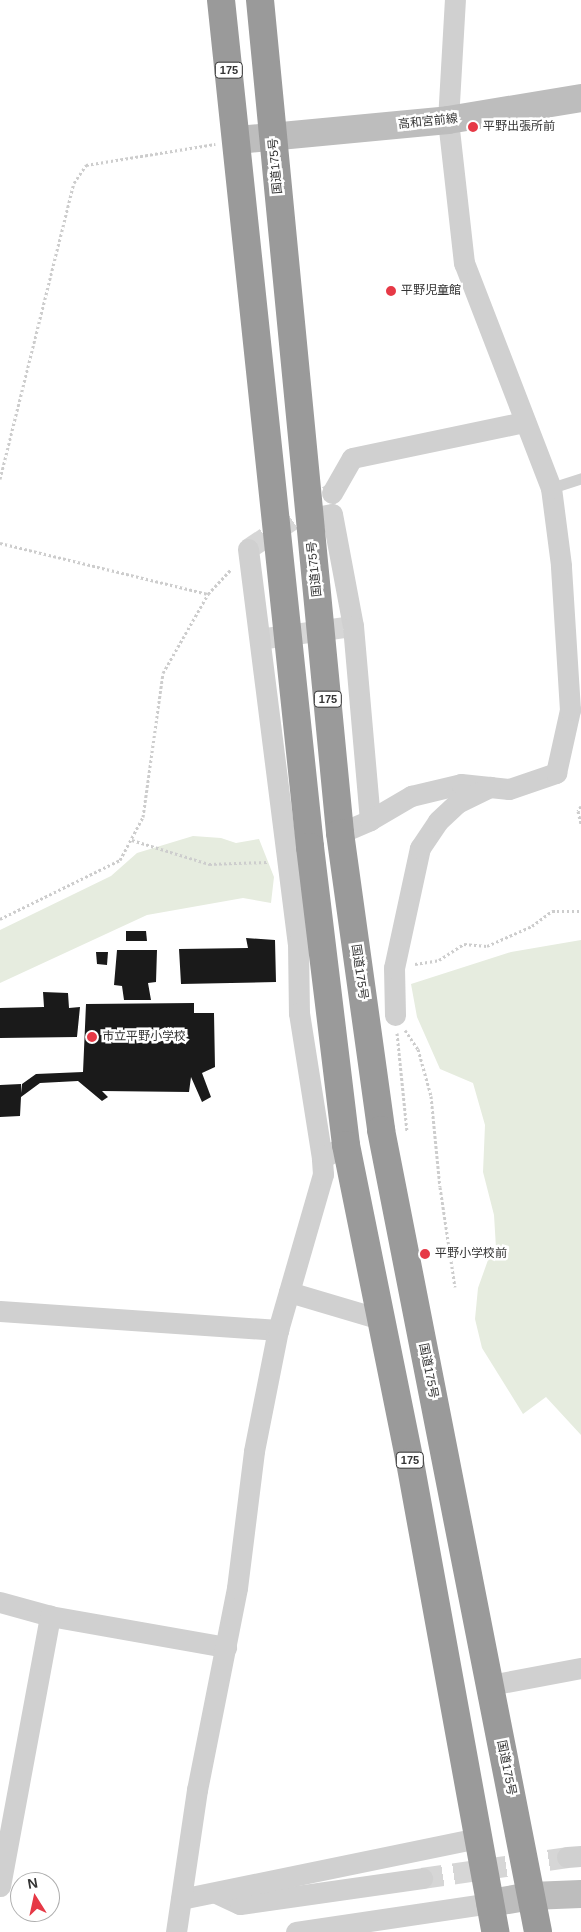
<!DOCTYPE html>
<html>
<head>
<meta charset="utf-8">
<style>
	body { margin:0 }
	#map { position:relative; width:581px; height:1932px; overflow:hidden; background:#fff; font-family:Arial,"Noto Sans JP",sans-serif }
	div>[style] { position:absolute }
	.green>* { inset:0; background:#e6ecdf }
	.building>* { inset:0; background:#1a1a1a }
	.street-tunnel>* { height:21px; margin-top:-10.5px; transform-origin:0; background:repeating-linear-gradient(90deg,#d6d6d6 0 21px,transparent 0 32px) }
	.path>* { height:3px; margin-top:-1.5px; transform-origin:0; background:repeating-linear-gradient(90deg,#cdcdcd 0 2.5px,transparent 0 5px) }
	.lane>* { height:11px; margin:-5.5px; padding:0 5.5px; transform-origin:5.5px; border-radius:5.5px; background:#d0d0d0 }
	.street>* { height:21px; margin:-10.5px; padding:0 10.5px; transform-origin:10.5px; border-radius:10.5px; background:#d0d0d0 }
	.secondary>* { height:28px; margin:-14px; padding:0 14px; transform-origin:14px; border-radius:14px; background:#bdbdbd }
	.highway>* { height:28px; margin:-14px; padding:0 14px; transform-origin:14px; border-radius:14px; background:#9a9a9a }
	.dots>* { width:14px; height:14px; translate:-50% -50%; box-sizing:border-box; border:2px solid #fff; border-radius:50% }
	span { translate:-50% -50%; white-space:nowrap; text-align:center; line-height:1.15; -webkit-text-stroke:5px #fff; paint-order:stroke }
	.shield-label span { padding:1px 4px; background:#fff; border:1px solid; border-radius:4px; -webkit-text-stroke-width:0 }
	.shield-label { font-size:11px; color:#333; font-weight:700 }
	.street-label { font-size:12px; color:#333 }
	.poi-label { font-size:12px; color:#333 }
	.left { translate:0 -50%; text-align:left }
	.north { position:absolute; left:10px; top:1872px; width:50px; height:50px; box-sizing:border-box; background:#fff; border:1px solid #adadad; border-radius:50%; rotate:350deg; font-size:14px; font-weight:700; line-height:20px; text-align:center; color:#333 }
	.north::after { content:''; display:block; margin:auto; width:18px; height:22px; background:#e63946; clip-path:polygon(50% 0,100% 100%,50% 72%,0 100%) }
</style>
</head>
<body>
<div id="map">
	<div class="green">
		<i style="clip-path:polygon(193px 836px,221px 838px,236px 843px,259px 839px,274px 877px,271px 903px,243px 898px,147px 915px,0 983px,0 930px,111px 876px,137px 853px)"></i>
		<i style="clip-path:polygon(581px 940px,581px 1435px,546px 1397px,523px 1414px,482px 1348px,475px 1319px,478px 1288px,488px 1260px,496px 1248px,494px 1215px,483px 1172px,485px 1125px,473px 1083px,440px 1069px,417px 1017px,411px 984px,511px 952px)"></i>
	</div>
	<div class="building">
		<i style="clip-path:polygon(126px 931px,146px 931px,147px 941px,126px 941px)"></i>
		<i style="clip-path:polygon(246px 938px,275px 940px,276px 982px,181px 984px,179px 949px,248px 948px)"></i>
		<i style="clip-path:polygon(117px 950px,157px 950px,156px 982px,148px 983px,151px 1000px,124px 1000px,122px 986px,114px 985px)"></i>
		<i style="clip-path:polygon(96px 952px,108px 952px,107px 965px,97px 964px)"></i>
		<i style="clip-path:polygon(43px 992px,68px 993px,69px 1008px,80px 1007px,77px 1037px,0 1038px,0 1008px,44px 1007px)"></i>
		<i style="clip-path:polygon(194px 1003px,194px 1013px,214px 1013px,215px 1067px,202px 1073px,211px 1097px,202px 1102px,191px 1077px,189px 1092px,102px 1091px,108px 1097px,102px 1101px,78px 1081px,40px 1083px,21px 1097px,20px 1116px,0 1117px,0 1085px,21px 1084px,21px 1093px,22px 1084px,36px 1074px,83px 1072px,86px 1004px)"></i>
	</div>
	<div class="street-tunnel">
		<i style="left:248px;top:549px;width:101px;rotate:-33.7deg"></i>
		<i style="left:259px;top:639px;width:95px;rotate:-7.9deg"></i>
		<i style="left:422px;top:1878px;width:147px;rotate:-8.2deg"></i>
	</div>
	<div class="path">
		<i style="left:0;top:479px;width:305px;rotate:-76deg"></i>
		<i style="left:74px;top:183px;width:22px;rotate:-56deg"></i>
		<i style="left:86px;top:165px;width:131px;rotate:-9.2deg"></i>
		<i style="left:0;top:543px;width:214px;rotate:13.8deg"></i>
		<i style="left:581px;top:806px;width:6px;rotate:121deg"></i>
		<i style="left:578px;top:811px;width:13px;rotate:77deg"></i>
		<i style="left:132px;top:840px;width:81px;rotate:17.3deg"></i>
		<i style="left:209px;top:864px;width:58px;rotate:-2deg"></i>
		<i style="left:0;top:919px;width:134px;rotate:-26.2deg"></i>
		<i style="left:120px;top:860px;width:49px;rotate:-61.9deg"></i>
		<i style="left:143px;top:817px;width:145px;rotate:-82.1deg"></i>
		<i style="left:163px;top:673px;width:91px;rotate:-60.3deg"></i>
		<i style="left:208px;top:594px;width:34px;rotate:-47deg"></i>
		<i style="left:415px;top:964px;width:24px;rotate:-9deg"></i>
		<i style="left:439px;top:960px;width:30px;rotate:-33deg"></i>
		<i style="left:464px;top:944px;width:23px;rotate:5deg"></i>
		<i style="left:487px;top:946px;width:49px;rotate:-24deg"></i>
		<i style="left:532px;top:926px;width:25px;rotate:-37deg"></i>
		<i style="left:552px;top:911px;width:29px"></i>
		<i style="left:405px;top:1030px;width:23px;rotate:56deg"></i>
		<i style="left:418px;top:1049px;width:49px;rotate:74.5deg"></i>
		<i style="left:431px;top:1096px;width:91px;rotate:84.4deg"></i>
		<i style="left:440px;top:1187px;width:101px;rotate:81.5deg"></i>
		<i style="left:397px;top:1033px;width:99px;rotate:84.2deg"></i>
	</div>
	<div class="lane">
		<i style="left:551px;top:488px;width:32px;rotate:-18deg"></i>
	</div>
	<div class="street">
		<i style="left:332px;top:493px;width:40px;rotate:-60.3deg"></i>
		<i style="left:352px;top:458px;width:177px;rotate:-11.8deg"></i>
		<i style="left:310px;top:518px;width:22px;rotate:-10deg"></i>
		<i style="left:332px;top:514px;width:114px;rotate:79.4deg"></i>
		<i style="left:353px;top:626px;width:195px;rotate:85deg"></i>
		<i style="left:248px;top:549px;width:397px;rotate:82.8deg"></i>
		<i style="left:298px;top:943px;width:70px;rotate:89.2deg"></i>
		<i style="left:299px;top:1013px;width:147px;rotate:81deg"></i>
		<i style="left:340px;top:833px;width:33px;rotate:-23deg"></i>
		<i style="left:370px;top:820px;width:48px;rotate:-30.3deg"></i>
		<i style="left:411px;top:796px;width:51px;rotate:-13.5deg"></i>
		<i style="left:461px;top:784px;width:48px;rotate:5.9deg"></i>
		<i style="left:509px;top:789px;width:50px;rotate:-18.8deg"></i>
		<i style="left:556px;top:773px;width:65px;rotate:-77.5deg"></i>
		<i style="left:570px;top:710px;width:145px;rotate:-93.6deg"></i>
		<i style="left:561px;top:565px;width:78px;rotate:-97.4deg"></i>
		<i style="left:551px;top:488px;width:241px;rotate:-111.1deg"></i>
		<i style="left:464px;top:263px;width:144px;rotate:-96.4deg"></i>
		<i style="left:448px;top:120px;width:120px;rotate:-86.7deg"></i>
		<i style="left:395px;top:1015px;width:47px;rotate:-91.2deg"></i>
		<i style="left:394px;top:968px;width:123px;rotate:-77.8deg"></i>
		<i style="left:420px;top:848px;width:32px;rotate:-56deg"></i>
		<i style="left:438px;top:821px;width:26px;rotate:-43deg"></i>
		<i style="left:457px;top:803px;width:37px;rotate:-26deg"></i>
		<i style="left:289px;top:1292px;width:95px;rotate:16.5deg"></i>
		<i style="left:0;top:1311px;width:279px;rotate:3.9deg"></i>
		<i style="left:0;top:1602px;width:52px;rotate:15.6deg"></i>
		<i style="left:50px;top:1616px;width:179px;rotate:10deg"></i>
		<i style="left:490px;top:1685px;width:93px;rotate:-10.6deg"></i>
		<i style="left:567px;top:1857px;width:14px;rotate:-4deg"></i>
		<i style="left:0;top:1886px;width:275px;rotate:-79.5deg"></i>
		<i style="left:216px;top:1893px;width:26px;rotate:25deg"></i>
		<i style="left:240px;top:1904px;width:184px;rotate:-8.1deg"></i>
		<i style="left:181px;top:1899px;width:303px;rotate:-11.6deg"></i>
		<i style="left:176px;top:1932px;width:144px;rotate:-81.6deg"></i>
		<i style="left:197px;top:1790px;width:206px;rotate:-78.8deg"></i>
		<i style="left:237px;top:1588px;width:138px;rotate:-82.9deg"></i>
		<i style="left:254px;top:1451px;width:123px;rotate:-78.8deg"></i>
		<i style="left:278px;top:1330px;width:162px;rotate:-73.9deg"></i>
		<i style="left:323px;top:1174px;width:16px;rotate:-94deg"></i>
		<i style="left:322px;top:1158px;width:27px;rotate:-28deg"></i>
		<i style="left:296px;top:1932px;width:196px;rotate:-8.5deg"></i>
	</div>
	<div class="secondary">
		<i style="left:238px;top:140px;width:211px;rotate:-5.4deg"></i>
		<i style="left:448px;top:120px;width:135px;rotate:-9.4deg"></i>
		<i style="left:490px;top:1903px;width:42px;rotate:-9.7deg"></i>
		<i style="left:531px;top:1896px;width:50px;rotate:-2.3deg"></i>
	</div>
	<div class="highway">
		<i style="left:221px;top:0;width:852px;rotate:84deg"></i>
		<i style="left:310px;top:847px;width:300px;rotate:83.1deg"></i>
		<i style="left:346px;top:1145px;width:323px;rotate:78.6deg"></i>
		<i style="left:410px;top:1462px;width:478px;rotate:79.7deg"></i>
		<i style="left:260px;top:0;width:837px;rotate:84.51deg"></i>
		<i style="left:340px;top:833px;width:300px;rotate:82.1deg"></i>
		<i style="left:381px;top:1130px;width:817px;rotate:78.92deg"></i>
	</div>
	<div class="dots">
		<i style="left:473px;top:127px;background:#e63946"></i>
		<i style="left:391px;top:291px;background:#e63946"></i>
		<i style="left:92px;top:1037px;background:#e63946"></i>
		<i style="left:425px;top:1254px;background:#e63946"></i>
	</div>
	<div class="shield-label">
		<span style="left:229px;top:70px">175</span>
		<span style="left:328px;top:699px">175</span>
		<span style="left:410px;top:1460px">175</span>
	</div>
	<div class="street-label">
		<span style="left:428px;top:122px;rotate:-6deg">高和宮前線</span>
		<span style="left:276px;top:166px;rotate:-95deg">国道175号</span>
		<span style="left:315px;top:569px;rotate:-96deg">国道175号</span>
		<span style="left:359px;top:972px;rotate:82deg">国道175号</span>
		<span style="left:428px;top:1371px;rotate:79deg">国道175号</span>
		<span style="left:506px;top:1768px;rotate:79deg">国道175号</span>
	</div>
	<div class="poi-label">
		<span class="left" style="left:483px;top:127px">平野出張所前</span>
		<span class="left" style="left:401px;top:291px">平野児童館</span>
		<span class="left" style="left:102px;top:1037px">市立平野小学校</span>
		<span class="left" style="left:435px;top:1254px">平野小学校前</span>
	</div>
	<div class="north">N</div>
</div>
</body>
</html>
